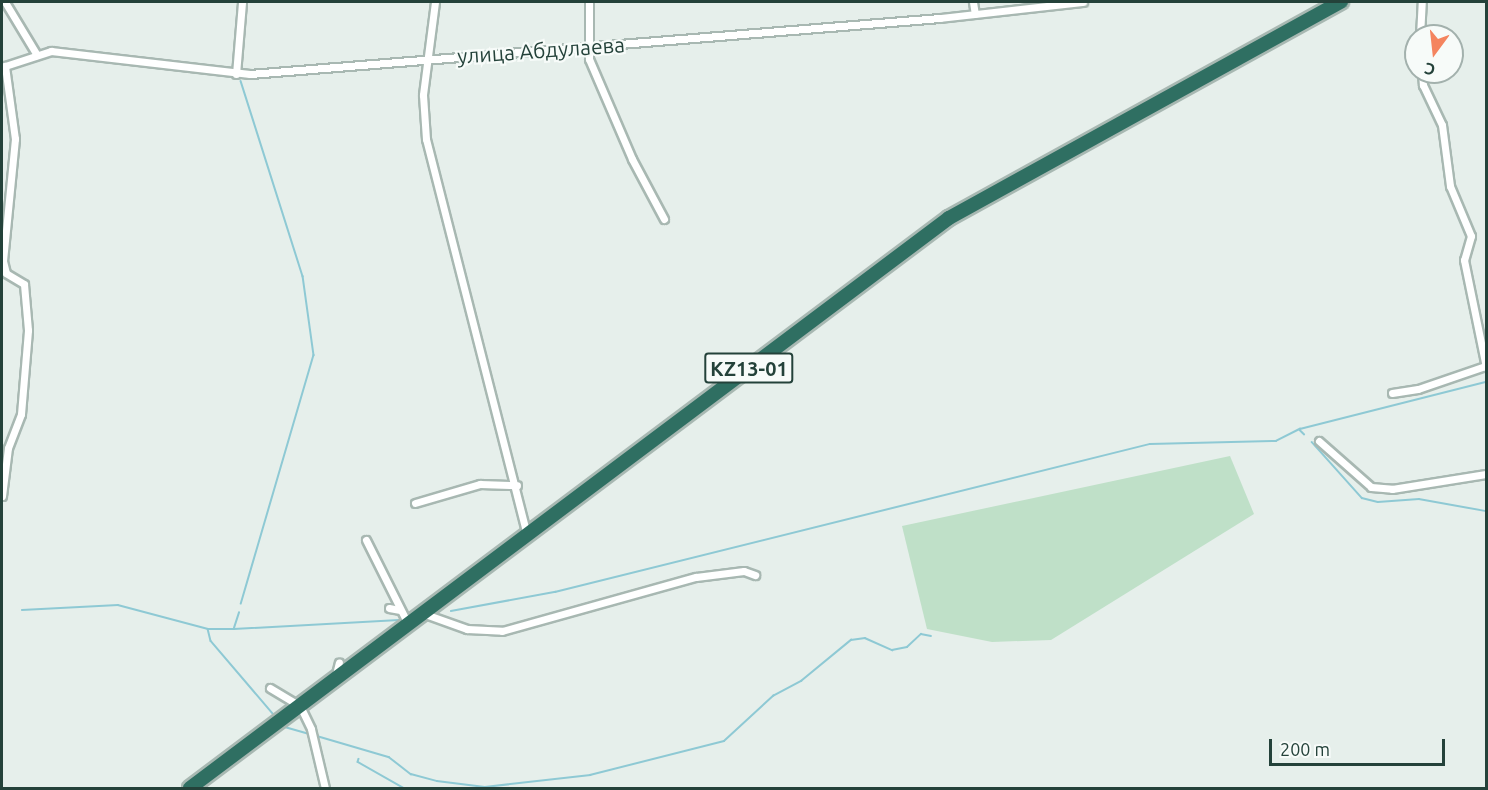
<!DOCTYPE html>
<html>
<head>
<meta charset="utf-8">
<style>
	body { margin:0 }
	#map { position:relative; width:1488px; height:790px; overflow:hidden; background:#e6efeb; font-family:Ubuntu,sans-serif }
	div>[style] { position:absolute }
	.green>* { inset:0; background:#bfe0c8 }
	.stream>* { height:1.5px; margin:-0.75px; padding:0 0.75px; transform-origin:0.75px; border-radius:0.75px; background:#8ec9d4 }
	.roads { filter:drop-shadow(2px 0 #a8b8b2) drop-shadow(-2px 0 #a8b8b2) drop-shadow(0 2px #a8b8b2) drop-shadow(0 -2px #a8b8b2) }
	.street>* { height:7px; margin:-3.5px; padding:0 3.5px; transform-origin:3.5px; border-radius:3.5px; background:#fff }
	.highway>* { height:14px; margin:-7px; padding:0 7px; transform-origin:7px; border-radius:7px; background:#2f6f62 }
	span { translate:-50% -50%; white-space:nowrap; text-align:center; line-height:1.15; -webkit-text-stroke:4.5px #f7fbf9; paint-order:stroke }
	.shield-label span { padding:2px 4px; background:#f7fbf9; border:2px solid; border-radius:4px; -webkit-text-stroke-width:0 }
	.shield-label { font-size:20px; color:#24423a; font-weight:700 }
	.street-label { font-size:21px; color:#24423a }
	.frame { position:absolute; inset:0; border:3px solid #24423a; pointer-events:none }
	.north { position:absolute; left:1404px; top:24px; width:60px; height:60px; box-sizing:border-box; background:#f7fbf9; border:2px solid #a3b1ad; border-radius:50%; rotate:195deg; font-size:16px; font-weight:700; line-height:24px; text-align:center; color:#24423a }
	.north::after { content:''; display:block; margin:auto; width:21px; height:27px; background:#f4845f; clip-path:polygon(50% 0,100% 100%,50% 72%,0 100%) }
	.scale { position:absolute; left:1269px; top:739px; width:176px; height:27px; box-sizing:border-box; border:3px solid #24423a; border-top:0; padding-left:8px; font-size:18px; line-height:21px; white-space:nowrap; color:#24423a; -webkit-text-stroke:4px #f7fbf9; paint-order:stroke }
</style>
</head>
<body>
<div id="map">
	<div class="green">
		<i style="clip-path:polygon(1230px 456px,1254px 514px,1051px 640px,992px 642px,927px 629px,902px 526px)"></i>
	</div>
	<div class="stream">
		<i style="left:241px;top:81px;width:205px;rotate:72.4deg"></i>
		<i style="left:303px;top:276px;width:80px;rotate:82.1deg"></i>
		<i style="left:314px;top:355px;width:259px;rotate:106.3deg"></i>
		<i style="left:1300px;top:430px;width:6px;rotate:45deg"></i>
		<i style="left:1312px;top:442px;width:75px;rotate:48.2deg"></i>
		<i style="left:1362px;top:498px;width:16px;rotate:14deg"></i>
		<i style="left:1378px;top:502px;width:41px;rotate:-4.2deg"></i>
		<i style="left:1419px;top:499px;width:68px;rotate:10.2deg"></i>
		<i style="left:22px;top:610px;width:96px;rotate:-3deg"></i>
		<i style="left:118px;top:605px;width:93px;rotate:14.9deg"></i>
		<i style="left:208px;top:629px;width:26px"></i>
		<i style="left:234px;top:629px;width:165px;rotate:-3.1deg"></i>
		<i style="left:451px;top:611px;width:106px;rotate:-10.4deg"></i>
		<i style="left:555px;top:592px;width:613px;rotate:-13.97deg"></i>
		<i style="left:1150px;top:444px;width:126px;rotate:-1.4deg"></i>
		<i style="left:1276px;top:441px;width:27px;rotate:-27deg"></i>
		<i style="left:1300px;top:429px;width:192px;rotate:-14.2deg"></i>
		<i style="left:234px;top:628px;width:16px;rotate:-72deg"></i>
		<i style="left:208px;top:629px;width:12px;rotate:76deg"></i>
		<i style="left:211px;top:641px;width:100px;rotate:49.5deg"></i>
		<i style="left:285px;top:727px;width:25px;rotate:16deg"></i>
		<i style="left:317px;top:736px;width:75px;rotate:16.3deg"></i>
		<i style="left:389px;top:757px;width:28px;rotate:38deg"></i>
		<i style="left:411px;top:774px;width:27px;rotate:15deg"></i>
		<i style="left:437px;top:781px;width:48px;rotate:7.1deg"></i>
		<i style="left:485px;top:787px;width:106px;rotate:-6.5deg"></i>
		<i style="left:590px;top:775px;width:138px;rotate:-14.2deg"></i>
		<i style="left:724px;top:741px;width:67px;rotate:-42.6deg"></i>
		<i style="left:773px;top:696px;width:32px;rotate:-28deg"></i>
		<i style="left:801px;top:681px;width:65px;rotate:-39.4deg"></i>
		<i style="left:851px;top:640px;width:14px;rotate:-8deg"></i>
		<i style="left:865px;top:638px;width:30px;rotate:24deg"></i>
		<i style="left:892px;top:650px;width:15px;rotate:-11deg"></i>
		<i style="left:907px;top:647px;width:19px;rotate:-43deg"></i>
		<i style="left:921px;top:634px;width:10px;rotate:11deg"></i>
		<i style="left:359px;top:759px;width:3px;rotate:108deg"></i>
		<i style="left:358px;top:762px;width:53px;rotate:29.5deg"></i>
	</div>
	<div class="roads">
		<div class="street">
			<i style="left:5px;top:2px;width:62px;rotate:58.9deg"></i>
			<i style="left:435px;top:2px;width:94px;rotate:97.4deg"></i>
			<i style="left:423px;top:95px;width:44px;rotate:86.1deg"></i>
			<i style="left:426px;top:139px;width:410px;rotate:75.7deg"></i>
			<i style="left:589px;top:2px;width:57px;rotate:90deg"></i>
			<i style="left:589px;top:59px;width:109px;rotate:66.7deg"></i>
			<i style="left:632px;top:159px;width:68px;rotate:61.9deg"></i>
			<i style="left:973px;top:2px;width:12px;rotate:81deg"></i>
			<i style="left:1420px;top:36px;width:34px;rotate:-87deg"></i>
			<i style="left:2px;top:67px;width:52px;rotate:-18.1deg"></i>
			<i style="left:51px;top:51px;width:200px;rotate:6.6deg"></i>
			<i style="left:250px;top:74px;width:692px;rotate:-4.64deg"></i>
			<i style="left:940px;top:18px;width:144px;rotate:-6.4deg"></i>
			<i style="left:1422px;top:72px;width:13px;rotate:86deg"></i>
			<i style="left:1423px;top:85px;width:44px;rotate:64.6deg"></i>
			<i style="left:1442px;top:125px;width:62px;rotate:82.5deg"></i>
			<i style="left:1450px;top:186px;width:54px;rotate:67.2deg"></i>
			<i style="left:1471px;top:236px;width:25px;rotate:106deg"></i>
			<i style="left:1464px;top:260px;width:109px;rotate:78.4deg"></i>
			<i style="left:236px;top:74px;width:72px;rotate:-85.2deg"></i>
			<i style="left:1392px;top:393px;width:26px;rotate:-9deg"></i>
			<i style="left:1418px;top:389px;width:71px;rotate:-18.9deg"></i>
			<i style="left:1319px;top:441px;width:69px;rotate:41.5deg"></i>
			<i style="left:1371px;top:487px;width:21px;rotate:5deg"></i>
			<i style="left:1392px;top:489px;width:95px;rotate:-9.1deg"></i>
			<i style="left:2px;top:496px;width:48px;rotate:-82.9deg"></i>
			<i style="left:8px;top:448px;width:36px;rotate:-69deg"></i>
			<i style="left:21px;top:414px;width:84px;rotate:-85.2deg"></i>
			<i style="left:28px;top:330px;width:46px;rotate:-95deg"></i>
			<i style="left:24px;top:284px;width:21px;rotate:-149deg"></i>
			<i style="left:6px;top:273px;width:12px;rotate:-104deg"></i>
			<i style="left:3px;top:261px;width:123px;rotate:-84.4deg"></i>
			<i style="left:15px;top:139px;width:74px;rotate:-97.8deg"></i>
			<i style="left:415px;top:503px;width:68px;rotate:-16.3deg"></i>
			<i style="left:480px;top:484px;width:37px;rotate:2deg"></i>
			<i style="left:366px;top:540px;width:96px;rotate:63.4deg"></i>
			<i style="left:389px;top:608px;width:10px;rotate:11deg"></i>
			<i style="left:425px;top:614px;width:45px;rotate:19.7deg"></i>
			<i style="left:467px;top:629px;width:35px;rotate:3deg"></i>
			<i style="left:502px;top:631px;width:201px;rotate:-15.6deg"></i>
			<i style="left:696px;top:577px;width:48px;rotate:-7.1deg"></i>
			<i style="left:744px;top:571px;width:12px;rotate:20deg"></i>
			<i style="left:335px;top:678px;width:16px;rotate:-76deg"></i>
			<i style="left:270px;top:688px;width:35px;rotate:31deg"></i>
			<i style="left:300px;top:706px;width:25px;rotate:64deg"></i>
			<i style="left:311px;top:729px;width:61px;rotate:76.7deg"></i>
		</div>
		<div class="highway">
			<i style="left:190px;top:788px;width:949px;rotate:-36.91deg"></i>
			<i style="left:949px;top:218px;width:448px;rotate:-28.9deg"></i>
		</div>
	</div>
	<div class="shield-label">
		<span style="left:749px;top:368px">KZ13-01</span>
	</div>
	<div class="street-label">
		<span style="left:541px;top:50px;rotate:-4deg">улица Абдулаева</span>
	</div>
	<div class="frame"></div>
	<div class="north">С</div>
	<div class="scale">200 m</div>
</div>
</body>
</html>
